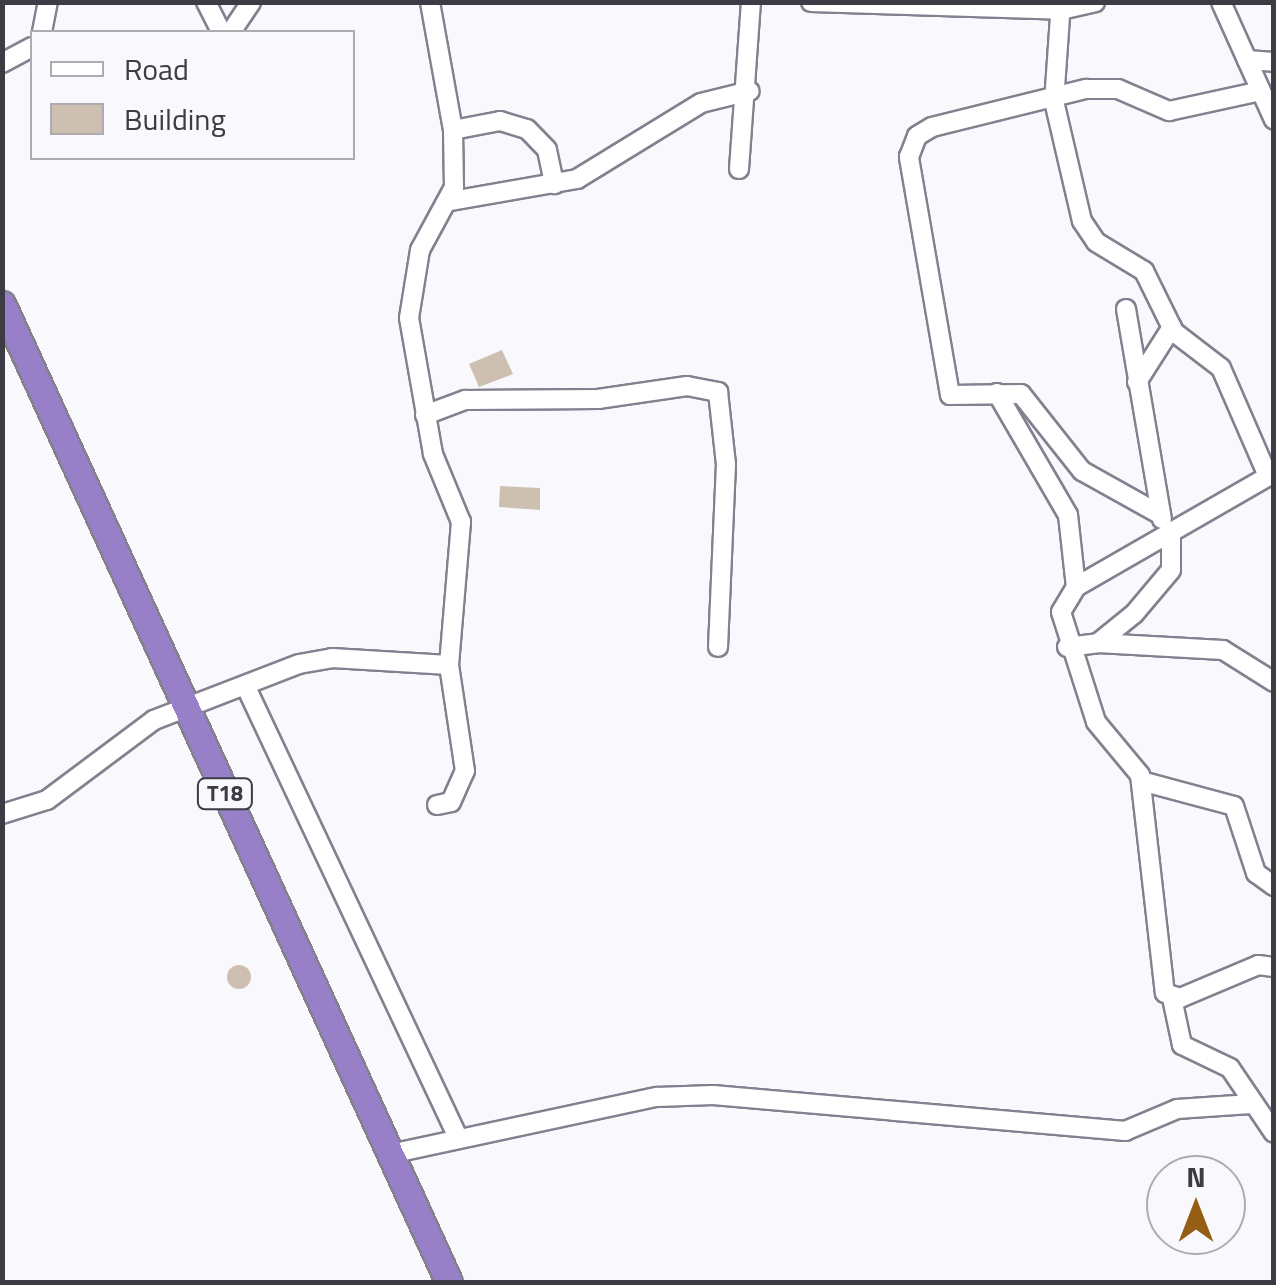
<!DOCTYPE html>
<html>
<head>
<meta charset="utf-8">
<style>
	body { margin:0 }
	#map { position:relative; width:1276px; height:1285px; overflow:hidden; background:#f9f8fc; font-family:"Titillium Web",sans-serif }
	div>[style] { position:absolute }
	.building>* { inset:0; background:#cdc0b1 }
	.round { border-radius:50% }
	.roads { filter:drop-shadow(2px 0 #848090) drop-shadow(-2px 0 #848090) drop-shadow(0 2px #848090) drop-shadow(0 -2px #848090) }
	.minor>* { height:18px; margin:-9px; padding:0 9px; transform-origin:9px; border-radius:9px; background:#fff }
	.highway>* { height:25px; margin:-12.5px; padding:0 12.5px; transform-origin:12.5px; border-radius:12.5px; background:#9780c8 }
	span { translate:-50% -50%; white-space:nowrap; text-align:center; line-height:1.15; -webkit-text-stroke:10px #f9f8fc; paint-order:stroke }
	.shield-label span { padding:2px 8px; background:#f9f8fc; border:2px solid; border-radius:8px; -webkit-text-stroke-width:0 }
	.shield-label { font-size:22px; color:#3d3b43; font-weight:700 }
	.frame { position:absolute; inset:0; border:5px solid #3d3b43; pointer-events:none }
	.legend { position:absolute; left:30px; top:30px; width:325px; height:130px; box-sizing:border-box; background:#f9f8fc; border:2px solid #aeacb2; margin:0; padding:12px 18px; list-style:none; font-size:30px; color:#3d3b43 }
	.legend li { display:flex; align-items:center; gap:20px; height:50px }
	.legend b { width:50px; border:2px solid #aeacb2 }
	.north { position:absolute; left:1146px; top:1155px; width:100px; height:100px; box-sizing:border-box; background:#f9f8fc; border:2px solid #aeacb2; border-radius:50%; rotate:0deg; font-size:28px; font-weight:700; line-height:40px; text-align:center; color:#3d3b43 }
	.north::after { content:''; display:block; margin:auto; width:35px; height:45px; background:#945f15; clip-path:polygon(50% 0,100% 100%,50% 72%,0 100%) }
</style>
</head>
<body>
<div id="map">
	<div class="building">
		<i style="clip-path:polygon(502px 350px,513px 374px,479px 387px,469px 364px)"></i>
		<i style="clip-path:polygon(500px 486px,540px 488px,540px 510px,499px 507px)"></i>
		<i class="round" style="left:227px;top:965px;width:24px;height:24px"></i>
	</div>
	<div class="roads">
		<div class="minor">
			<i style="left:206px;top:2px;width:34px;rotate:63deg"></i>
			<i style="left:811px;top:2px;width:250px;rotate:1.8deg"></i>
			<i style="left:1061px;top:10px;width:35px;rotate:-13deg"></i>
			<i style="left:1061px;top:2px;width:99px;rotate:94deg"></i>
			<i style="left:1054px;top:101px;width:123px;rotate:76.9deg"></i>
			<i style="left:1082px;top:221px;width:25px;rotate:56deg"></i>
			<i style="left:1096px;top:242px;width:56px;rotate:31.1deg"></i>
			<i style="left:1144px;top:271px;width:68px;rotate:63.8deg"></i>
			<i style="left:1174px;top:332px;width:59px;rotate:37.5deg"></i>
			<i style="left:1221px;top:368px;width:118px;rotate:66.5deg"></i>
			<i style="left:1221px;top:2px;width:129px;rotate:65.8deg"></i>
			<i style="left:42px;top:32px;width:31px;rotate:-79deg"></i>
			<i style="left:231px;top:32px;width:36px;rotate:-56deg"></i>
			<i style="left:1247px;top:60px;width:27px;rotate:4deg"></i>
			<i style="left:2px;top:63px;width:34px;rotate:-28deg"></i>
			<i style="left:453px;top:130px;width:48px;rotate:-10.8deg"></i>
			<i style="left:500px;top:121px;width:28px;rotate:17deg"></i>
			<i style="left:527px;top:129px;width:29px;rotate:46deg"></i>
			<i style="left:547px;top:150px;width:35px;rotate:78deg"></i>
			<i style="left:739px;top:169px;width:167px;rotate:-85.9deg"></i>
			<i style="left:451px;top:201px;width:128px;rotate:-9.9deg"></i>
			<i style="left:577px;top:179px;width:145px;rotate:-31.5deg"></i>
			<i style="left:701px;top:103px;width:50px;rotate:-13.8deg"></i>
			<i style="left:1126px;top:309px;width:213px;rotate:80.3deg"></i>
			<i style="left:1137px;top:382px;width:65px;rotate:-57.5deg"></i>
			<i style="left:997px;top:393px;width:141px;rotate:59.8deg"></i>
			<i style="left:1068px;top:515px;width:72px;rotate:83.7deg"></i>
			<i style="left:425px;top:415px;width:43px;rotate:-20.6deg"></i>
			<i style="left:465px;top:400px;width:133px;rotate:-0.4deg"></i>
			<i style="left:598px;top:399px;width:90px;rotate:-8.3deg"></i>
			<i style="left:687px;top:386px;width:32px;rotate:11deg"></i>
			<i style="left:718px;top:392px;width:72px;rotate:83.7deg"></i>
			<i style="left:726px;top:464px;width:183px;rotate:92.5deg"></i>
			<i style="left:1274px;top:473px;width:228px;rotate:150.1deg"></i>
			<i style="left:1076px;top:587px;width:29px;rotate:121deg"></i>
			<i style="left:1061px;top:612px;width:115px;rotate:72.3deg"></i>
			<i style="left:1096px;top:722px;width:69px;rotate:50.3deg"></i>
			<i style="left:1140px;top:775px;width:219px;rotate:83.5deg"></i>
			<i style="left:1165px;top:993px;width:16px;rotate:18deg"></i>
			<i style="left:1180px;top:998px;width:85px;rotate:-22.9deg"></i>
			<i style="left:1258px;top:965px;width:16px;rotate:7deg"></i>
			<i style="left:1161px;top:515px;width:90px;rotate:-150.9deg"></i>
			<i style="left:1082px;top:471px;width:98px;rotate:-128.4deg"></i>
			<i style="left:1021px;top:394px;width:71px;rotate:179.2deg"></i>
			<i style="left:950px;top:395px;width:242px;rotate:-99.8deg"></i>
			<i style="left:909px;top:157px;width:22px;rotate:-69deg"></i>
			<i style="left:917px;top:136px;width:17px;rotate:-31deg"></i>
			<i style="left:932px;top:127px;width:159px;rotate:-13.9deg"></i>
			<i style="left:1086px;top:89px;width:32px"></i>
			<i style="left:1118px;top:89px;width:56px;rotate:23.3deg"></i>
			<i style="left:1169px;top:111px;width:94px;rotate:-12.3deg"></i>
			<i style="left:1098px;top:643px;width:125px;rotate:3.2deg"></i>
			<i style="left:1223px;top:650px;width:60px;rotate:32.1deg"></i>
			<i style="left:1067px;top:647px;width:31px;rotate:-7deg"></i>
			<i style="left:1098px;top:643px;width:46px;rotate:-38.9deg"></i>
			<i style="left:1134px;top:614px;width:57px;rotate:-49.9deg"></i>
			<i style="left:1171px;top:570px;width:39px;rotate:-90deg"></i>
			<i style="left:246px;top:687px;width:497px;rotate:64.8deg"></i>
			<i style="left:1141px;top:781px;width:96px;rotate:15deg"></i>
			<i style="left:1234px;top:806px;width:71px;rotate:71.8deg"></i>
			<i style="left:1256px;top:873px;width:22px;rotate:36deg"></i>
			<i style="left:437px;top:805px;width:14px;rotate:-12deg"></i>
			<i style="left:451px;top:802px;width:34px;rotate:-66deg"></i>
			<i style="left:465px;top:771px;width:107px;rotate:-98.6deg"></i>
			<i style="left:2px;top:814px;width:47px;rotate:-17.3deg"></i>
			<i style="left:47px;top:800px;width:134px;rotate:-36.8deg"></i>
			<i style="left:154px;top:720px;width:155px;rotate:-21.1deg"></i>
			<i style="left:299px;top:664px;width:34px;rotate:-10deg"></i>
			<i style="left:332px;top:658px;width:117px;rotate:3.4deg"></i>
			<i style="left:449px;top:665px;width:144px;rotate:-85.2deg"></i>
			<i style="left:461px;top:522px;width:74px;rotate:-112.4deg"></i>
			<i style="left:433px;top:454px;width:138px;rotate:-100deg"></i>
			<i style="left:409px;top:318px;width:69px;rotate:-80.8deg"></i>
			<i style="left:420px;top:250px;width:72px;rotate:-61.6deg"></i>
			<i style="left:454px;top:187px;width:57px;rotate:-91deg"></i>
			<i style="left:453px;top:130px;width:130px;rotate:-100.2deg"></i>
			<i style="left:1172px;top:998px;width:48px;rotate:78deg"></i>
			<i style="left:1182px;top:1045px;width:53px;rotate:25.6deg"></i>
			<i style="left:1230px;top:1068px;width:78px;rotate:55.9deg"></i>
			<i style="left:390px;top:1154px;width:273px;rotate:-12.1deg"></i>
			<i style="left:657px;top:1097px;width:56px;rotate:-2deg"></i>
			<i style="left:713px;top:1095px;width:414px;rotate:5deg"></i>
			<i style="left:1125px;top:1131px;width:56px;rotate:-22.9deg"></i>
			<i style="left:1177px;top:1109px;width:74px;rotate:-3.9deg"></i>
		</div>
		<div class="highway">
			<i style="left:2px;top:304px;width:1075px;rotate:65.44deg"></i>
		</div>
	</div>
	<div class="shield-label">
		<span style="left:225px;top:794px">T18</span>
	</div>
	<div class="frame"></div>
	<ul class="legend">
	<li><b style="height:12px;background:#fff"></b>Road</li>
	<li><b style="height:28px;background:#cdc0b1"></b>Building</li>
	</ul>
	<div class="north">N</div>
</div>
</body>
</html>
